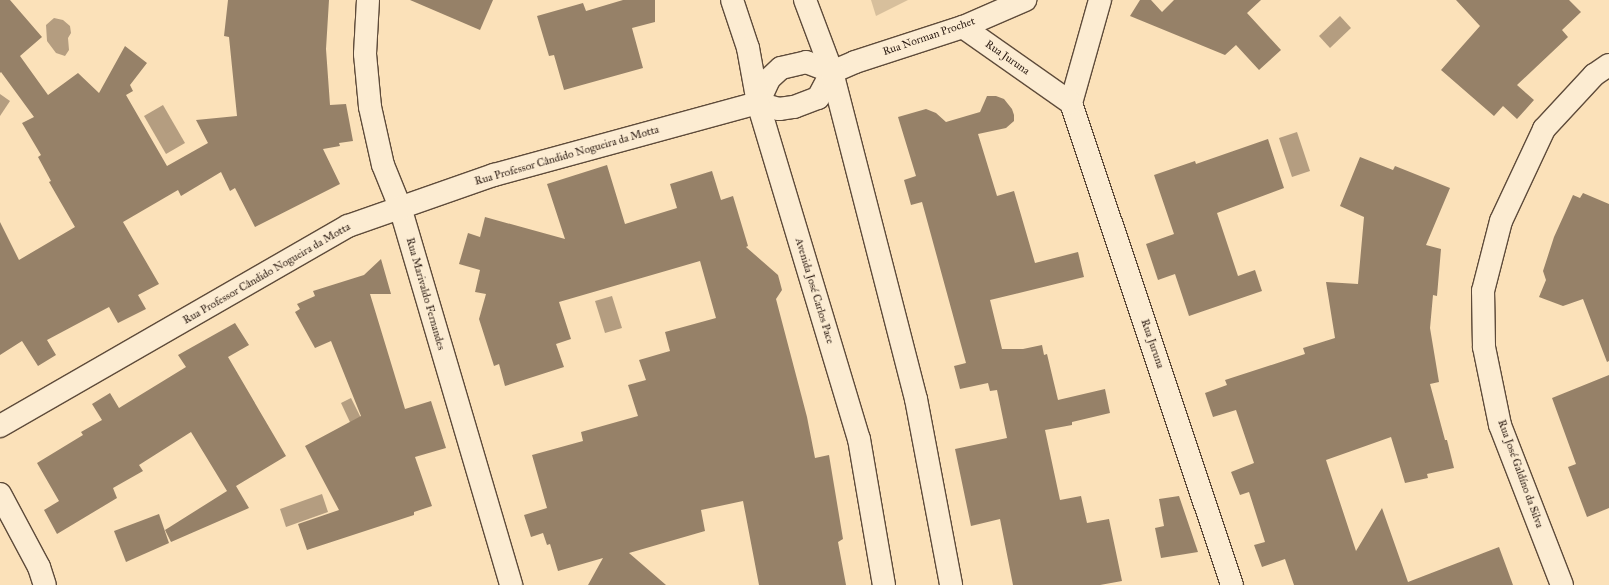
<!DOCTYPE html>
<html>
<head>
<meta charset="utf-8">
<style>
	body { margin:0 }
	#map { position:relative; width:1609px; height:585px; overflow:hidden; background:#fbe1b9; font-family:"IM FELL Great Primer",serif }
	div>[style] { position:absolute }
	.green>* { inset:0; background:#d7bf9c }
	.water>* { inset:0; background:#b49d80 }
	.building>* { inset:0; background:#968168 }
	.roads { filter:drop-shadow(1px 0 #5e4b3a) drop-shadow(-1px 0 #5e4b3a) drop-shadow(0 1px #5e4b3a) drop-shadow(0 -1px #5e4b3a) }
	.street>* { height:22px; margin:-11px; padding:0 11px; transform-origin:11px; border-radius:11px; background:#fcecd2 }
	.secondary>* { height:22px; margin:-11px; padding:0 11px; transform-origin:11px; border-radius:11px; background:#fcecd2 }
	span { translate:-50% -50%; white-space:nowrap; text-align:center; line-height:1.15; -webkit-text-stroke:3px #fcecd2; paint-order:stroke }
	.street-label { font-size:11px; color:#291910 }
</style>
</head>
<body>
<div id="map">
	<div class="green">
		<i style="clip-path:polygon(871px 0,908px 0,876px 16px)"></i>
	</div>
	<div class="water">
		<i style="clip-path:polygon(1340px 16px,1351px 28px,1330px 48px,1319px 36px)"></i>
		<i style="clip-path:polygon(54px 18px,63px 20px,70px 26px,71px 33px,68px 38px,69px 50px,65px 56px,56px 53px,47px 41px,46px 25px)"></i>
		<i style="clip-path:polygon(0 94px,10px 101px,0 116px)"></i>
		<i style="clip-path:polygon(163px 105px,185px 143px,166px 154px,144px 116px)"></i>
		<i style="clip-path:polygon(1297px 132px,1310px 171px,1292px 177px,1279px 138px)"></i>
		<i style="clip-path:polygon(612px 296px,622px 328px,605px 333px,595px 301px)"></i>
		<i style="clip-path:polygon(351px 398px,367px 430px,356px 435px,341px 403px)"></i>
		<i style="clip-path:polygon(322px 494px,328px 512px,286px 527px,280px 509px)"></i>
	</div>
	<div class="building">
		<i style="clip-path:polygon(0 0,10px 0,42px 37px,20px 56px,48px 95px,78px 73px,99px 93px,125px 46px,147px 63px,130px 85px,133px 91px,126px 95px,167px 166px,208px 143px,196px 120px,237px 116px,229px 37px,224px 36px,228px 0,329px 0,326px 49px,330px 105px,346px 104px,353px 141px,339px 143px,340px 146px,323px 149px,340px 184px,255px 227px,235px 188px,230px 191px,221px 172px,181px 196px,178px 190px,123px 222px,159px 284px,138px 295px,146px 309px,118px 323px,109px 307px,47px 340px,56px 355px,38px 366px,22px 341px,0 355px,0 222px,19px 260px,75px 227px,49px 182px,51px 181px,38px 157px,41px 155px,22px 123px,34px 117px,1px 72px,0 73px)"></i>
		<i style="clip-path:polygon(410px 0,493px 0,480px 30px)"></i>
		<i style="clip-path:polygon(623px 0,655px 0,655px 22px,632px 28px,643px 68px,564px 90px,554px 55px,549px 56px,537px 16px,583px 3px,586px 11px)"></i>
		<i style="clip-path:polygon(1140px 0,1151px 0,1162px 12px,1174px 0,1261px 0,1247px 13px,1281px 50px,1259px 70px,1236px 45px,1225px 55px,1130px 16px)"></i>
		<i style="clip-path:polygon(1456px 0,1569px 0,1581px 12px,1562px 30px,1568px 37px,1517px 85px,1534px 100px,1517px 119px,1503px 106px,1494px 116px,1441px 70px,1480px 26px)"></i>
		<i style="clip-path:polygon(987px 96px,996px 96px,1004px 99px,1012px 109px,1014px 115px,1014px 121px,1006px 128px,978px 134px,997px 196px,1014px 191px,1035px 263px,1078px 252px,1084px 277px,990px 300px,1002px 349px,1023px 349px,1042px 345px,1044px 355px,1047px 354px,1058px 400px,1105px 389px,1110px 413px,1072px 422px,1072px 425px,1045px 430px,1060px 500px,1081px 496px,1087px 523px,1109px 519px,1122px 581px,1100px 585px,1013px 585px,1000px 519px,971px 526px,955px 449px,1007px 438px,997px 390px,990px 391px,988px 383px,960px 389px,954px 366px,966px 363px,922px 202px,911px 205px,904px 180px,916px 176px,898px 117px,926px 109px,936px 113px,946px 122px,980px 112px)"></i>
		<i style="clip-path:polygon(1268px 139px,1284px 188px,1217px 213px,1238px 276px,1255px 270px,1262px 291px,1189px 316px,1175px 274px,1158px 280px,1146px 244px,1174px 234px,1154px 175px,1195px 161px,1196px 164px)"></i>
		<i style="clip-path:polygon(1360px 157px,1393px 170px,1395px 166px,1450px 188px,1426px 245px,1441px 249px,1437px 296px,1433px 295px,1430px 328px,1439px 382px,1430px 384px,1445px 440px,1447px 440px,1454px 468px,1427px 474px,1428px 478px,1405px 483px,1391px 437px,1326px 460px,1356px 551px,1382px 508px,1408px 582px,1499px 547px,1513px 585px,1294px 585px,1285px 559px,1262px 567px,1254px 545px,1265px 542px,1249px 492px,1240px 495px,1231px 472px,1254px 463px,1236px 410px,1213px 417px,1205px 393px,1227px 385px,1225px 380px,1305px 354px,1303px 348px,1335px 338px,1326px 282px,1358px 284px,1364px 217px,1340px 206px)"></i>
		<i style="clip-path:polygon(607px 165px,625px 224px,677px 208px,670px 184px,712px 171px,721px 200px,733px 196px,748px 246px,746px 247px,778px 275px,782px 290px,776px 299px,807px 417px,815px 458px,829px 455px,843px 539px,838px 542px,846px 585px,759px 585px,743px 501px,701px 510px,705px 531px,629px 553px,666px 585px,588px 585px,603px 558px,558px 571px,550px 544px,547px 545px,543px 533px,531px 537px,524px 515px,547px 508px,532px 455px,583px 441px,581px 432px,638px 416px,628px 385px,646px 380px,639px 360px,670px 351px,665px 332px,716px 318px,700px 261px,559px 302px,571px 339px,556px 344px,564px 367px,505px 386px,499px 364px,494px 366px,479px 319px,486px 294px,475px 292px,480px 270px,459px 264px,468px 233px,480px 237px,485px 217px,565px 239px,547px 184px)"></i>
		<i style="clip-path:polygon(1583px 193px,1609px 204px,1609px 361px,1607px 362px,1583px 299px,1563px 306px,1539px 297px,1546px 280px,1543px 271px,1554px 237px,1573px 195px,1580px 198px)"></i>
		<i style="clip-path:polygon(381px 259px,391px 294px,370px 294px,405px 409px,431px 401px,446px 448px,415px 457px,432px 506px,414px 512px,414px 515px,307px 550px,298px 524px,339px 510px,305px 446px,361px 416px,331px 341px,315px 348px,295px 312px,300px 309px,297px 304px,315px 296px,313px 291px,364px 275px)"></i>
		<i style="clip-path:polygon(235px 323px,249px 345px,228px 357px,286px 456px,236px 486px,249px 508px,171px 542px,165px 530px,227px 491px,191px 432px,139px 465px,143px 471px,113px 488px,117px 498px,57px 534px,44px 510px,59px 501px,37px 463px,83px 435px,81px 432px,102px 420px,92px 404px,110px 393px,119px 408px,186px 367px,178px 355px)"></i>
		<i style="clip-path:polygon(1609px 375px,1609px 508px,1587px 517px,1568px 467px,1576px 464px,1552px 398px)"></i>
		<i style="clip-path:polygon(1179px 496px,1198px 552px,1161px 558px,1155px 528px,1164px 526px,1159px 499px)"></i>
		<i style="clip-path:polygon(159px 514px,169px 543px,126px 562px,114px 531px)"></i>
	</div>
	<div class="roads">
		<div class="street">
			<i style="left:368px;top:0;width:54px;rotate:93.2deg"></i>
			<i style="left:365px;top:54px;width:53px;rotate:84.6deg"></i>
			<i style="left:370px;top:107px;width:59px;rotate:77.4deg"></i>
			<i style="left:383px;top:165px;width:45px;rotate:68deg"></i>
			<i style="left:400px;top:207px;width:394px;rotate:73.6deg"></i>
			<i style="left:1100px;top:0;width:107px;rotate:105.7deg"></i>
			<i style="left:1071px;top:103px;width:508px;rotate:71.53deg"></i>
			<i style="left:963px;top:27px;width:132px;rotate:35.1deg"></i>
			<i style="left:832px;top:72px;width:25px;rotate:-23deg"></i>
			<i style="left:855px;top:62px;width:114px;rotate:-18deg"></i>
			<i style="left:963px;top:27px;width:68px;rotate:-23.5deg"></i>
			<i style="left:758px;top:103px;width:26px;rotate:-65deg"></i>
			<i style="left:769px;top:79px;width:16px;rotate:-43deg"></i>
			<i style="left:781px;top:68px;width:26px;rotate:-13deg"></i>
			<i style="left:806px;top:62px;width:28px;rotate:21deg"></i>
			<i style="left:758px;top:103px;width:22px;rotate:16deg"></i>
			<i style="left:779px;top:109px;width:15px;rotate:-8deg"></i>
			<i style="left:794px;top:107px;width:26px;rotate:-21deg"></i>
			<i style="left:818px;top:98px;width:30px;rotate:-62deg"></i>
			<i style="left:0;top:426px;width:401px;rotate:-29.9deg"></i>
			<i style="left:348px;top:226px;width:155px;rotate:-19.3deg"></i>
			<i style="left:494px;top:175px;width:274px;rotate:-15.3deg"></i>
			<i style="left:0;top:494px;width:83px;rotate:61.9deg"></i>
			<i style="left:39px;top:567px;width:19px;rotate:72deg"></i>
			<i style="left:1562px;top:585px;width:172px;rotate:-111.2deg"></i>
			<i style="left:1500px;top:425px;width:80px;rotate:-101.6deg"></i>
			<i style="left:1484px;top:347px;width:56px;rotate:-91deg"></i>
			<i style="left:1483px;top:291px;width:72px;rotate:-75.6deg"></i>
			<i style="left:1501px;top:221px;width:102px;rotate:-64.9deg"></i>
			<i style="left:1544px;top:129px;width:74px;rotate:-47.2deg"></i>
			<i style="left:1594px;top:75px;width:18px;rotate:-34deg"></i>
		</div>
		<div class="secondary">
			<i style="left:732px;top:0;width:51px;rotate:71.6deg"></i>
			<i style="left:748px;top:48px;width:56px;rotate:79.7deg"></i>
			<i style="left:758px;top:103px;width:351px;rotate:73.3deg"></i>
			<i style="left:859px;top:439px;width:148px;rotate:80.3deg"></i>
			<i style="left:805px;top:0;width:77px;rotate:69.4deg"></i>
			<i style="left:832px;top:72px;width:338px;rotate:75.6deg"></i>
			<i style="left:916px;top:399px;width:189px;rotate:79.3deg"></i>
		</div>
	</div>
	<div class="street-label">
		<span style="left:929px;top:37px;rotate:-19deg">Rua Norman Prochet</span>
		<span style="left:1007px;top:58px;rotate:35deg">Rua Juruna</span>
		<span style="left:567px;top:156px;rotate:-16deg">Rua Professor Cândido Nogueira da Motta</span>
		<span style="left:267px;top:274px;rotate:-30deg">Rua Professor Cândido Nogueira da Motta</span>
		<span style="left:814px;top:291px;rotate:73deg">Avenida José Carlos Pace</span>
		<span style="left:425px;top:294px;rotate:74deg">Rua Marivaldo Fernandes</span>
		<span style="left:1152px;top:344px;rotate:71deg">Rua Juruna</span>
		<span style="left:1520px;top:474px;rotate:70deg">Rua José Galdíno da Silva</span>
	</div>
</div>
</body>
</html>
